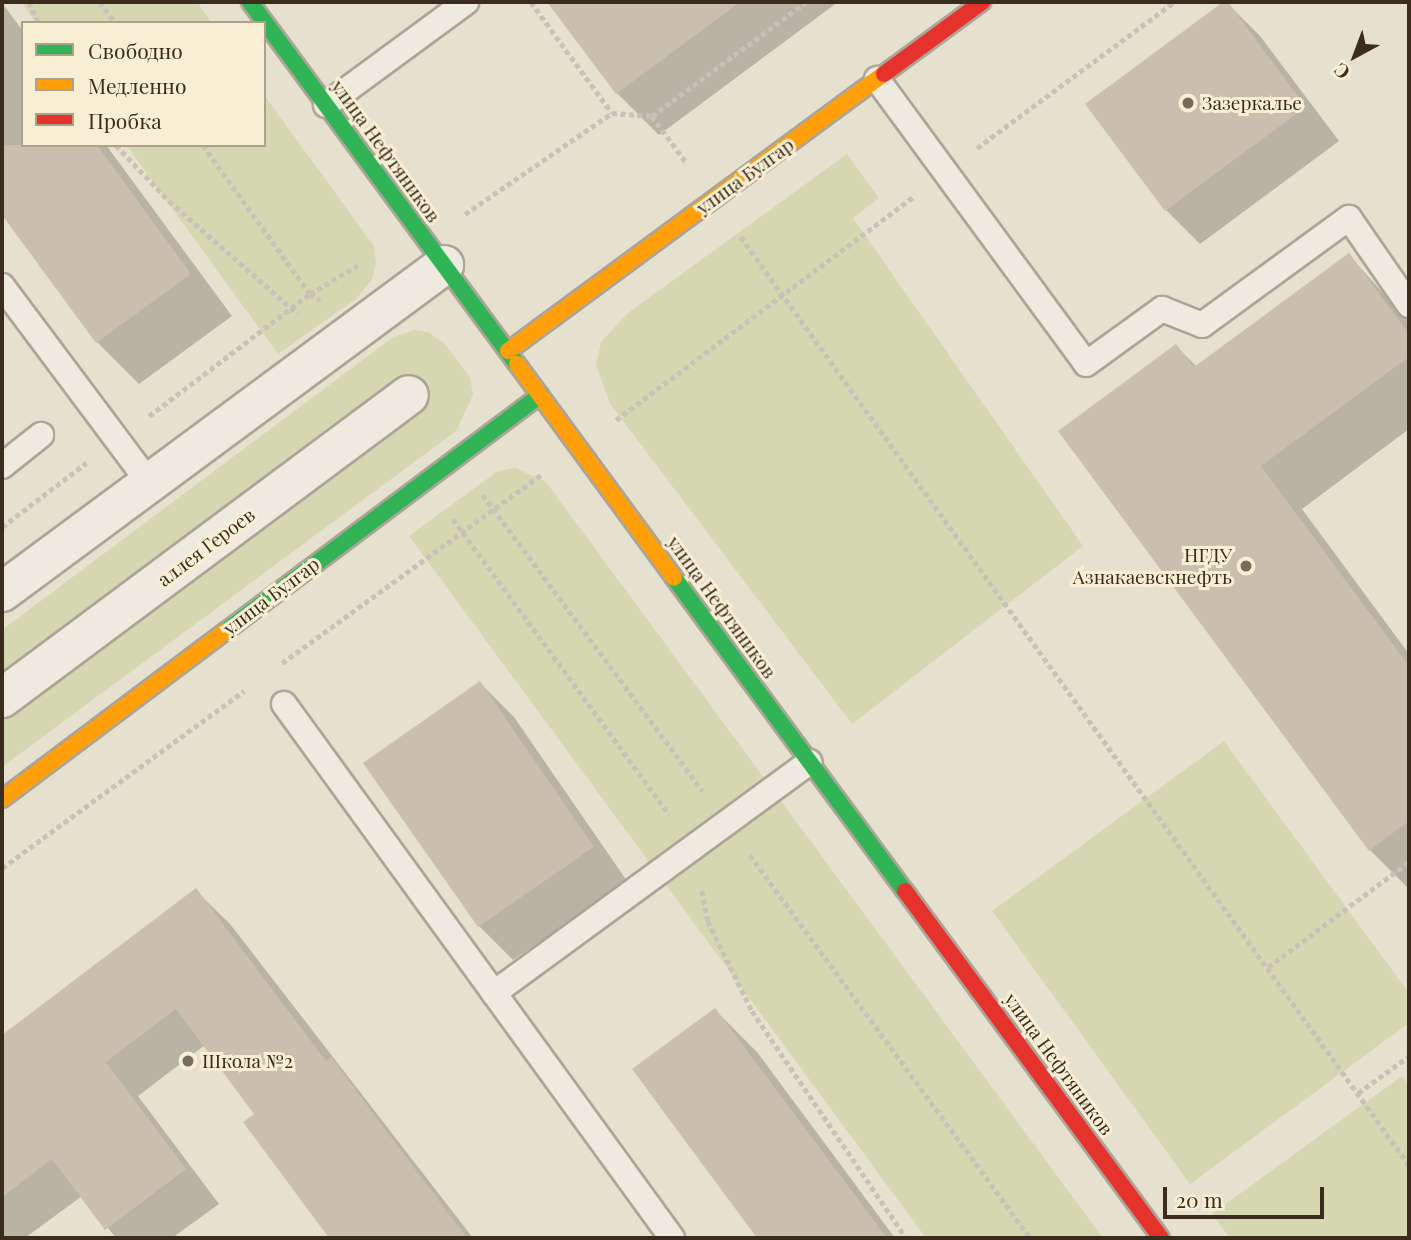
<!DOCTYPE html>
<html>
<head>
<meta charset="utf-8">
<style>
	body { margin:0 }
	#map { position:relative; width:1411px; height:1240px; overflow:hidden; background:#e6e0ce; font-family:"Playfair Display",serif }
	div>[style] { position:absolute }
	.green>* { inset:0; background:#d5d7b0 }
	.shadow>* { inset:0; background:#0003 }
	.building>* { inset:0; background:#cabeaf }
	.path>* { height:4.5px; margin-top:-2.25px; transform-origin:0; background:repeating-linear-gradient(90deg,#c7c1b7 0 5px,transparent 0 8.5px) }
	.roads { filter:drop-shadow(2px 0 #aca597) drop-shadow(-2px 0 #aca597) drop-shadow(0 2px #aca597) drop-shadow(0 -2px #aca597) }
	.lane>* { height:24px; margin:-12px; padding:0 12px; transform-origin:12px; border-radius:12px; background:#eeeae0 }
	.street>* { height:38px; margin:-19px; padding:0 19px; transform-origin:19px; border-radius:19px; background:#eeeae0 }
	.fast>* { height:16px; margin:-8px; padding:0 8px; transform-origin:8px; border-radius:8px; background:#30b455 }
	.slow>* { height:16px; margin:-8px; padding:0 8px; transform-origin:8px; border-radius:8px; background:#ff9f0a }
	.jam>* { height:16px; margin:-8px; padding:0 8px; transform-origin:8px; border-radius:8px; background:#e5322d }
	.dots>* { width:19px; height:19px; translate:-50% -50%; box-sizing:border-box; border:4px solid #f7eed4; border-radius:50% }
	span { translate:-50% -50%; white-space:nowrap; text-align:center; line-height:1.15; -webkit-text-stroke:6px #f7eed4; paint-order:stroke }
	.poi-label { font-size:19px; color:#3b2d1e }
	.left { translate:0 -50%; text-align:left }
	.right { translate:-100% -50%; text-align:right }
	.street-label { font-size:19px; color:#3b2d1e }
	.frame { position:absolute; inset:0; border:4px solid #3b2d1e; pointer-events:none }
	.legend { position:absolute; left:21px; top:21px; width:245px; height:126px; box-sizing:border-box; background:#f7eed4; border:2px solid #aca18b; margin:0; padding:9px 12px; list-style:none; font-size:21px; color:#3b2d1e }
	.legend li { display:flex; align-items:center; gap:14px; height:35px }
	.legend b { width:35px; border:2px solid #aca18b }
	.north { position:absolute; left:1320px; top:21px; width:70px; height:70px; -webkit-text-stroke:5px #f7eed4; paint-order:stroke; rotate:221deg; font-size:19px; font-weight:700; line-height:28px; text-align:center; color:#3b2d1e }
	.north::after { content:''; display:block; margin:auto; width:24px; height:32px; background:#3b2d1e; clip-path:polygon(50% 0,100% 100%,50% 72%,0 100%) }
	.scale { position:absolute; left:1163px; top:1187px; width:161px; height:32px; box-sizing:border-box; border:4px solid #3b2d1e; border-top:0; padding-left:9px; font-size:21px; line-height:24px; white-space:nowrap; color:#3b2d1e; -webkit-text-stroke:5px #f7eed4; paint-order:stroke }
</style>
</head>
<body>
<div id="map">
	<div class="green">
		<i style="clip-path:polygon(21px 2px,197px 2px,212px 23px,36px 23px)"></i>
		<i style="clip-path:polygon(264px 95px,374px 246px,376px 264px,372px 279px,357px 298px,278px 354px,126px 145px,264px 145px)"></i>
		<i style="clip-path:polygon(847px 154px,879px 198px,853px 218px,1083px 546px,852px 724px,611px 405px,596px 366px,601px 342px,628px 313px)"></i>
		<i style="clip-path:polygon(414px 330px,428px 332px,444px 343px,470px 377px,473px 395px,456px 431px,2px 767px,2px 630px,392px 338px)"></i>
		<i style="clip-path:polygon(516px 468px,546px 482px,1103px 1238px,926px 1238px,409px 536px,498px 471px)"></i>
		<i style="clip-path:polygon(1224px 741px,1409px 993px,1409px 1023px,1190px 1184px,992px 911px)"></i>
		<i style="clip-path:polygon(1402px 1076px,1409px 1086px,1409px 1238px,1230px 1238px,1212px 1214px)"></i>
	</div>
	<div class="shadow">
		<i style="clip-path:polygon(570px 2px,838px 2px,659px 135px,617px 93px,557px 12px)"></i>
		<i style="clip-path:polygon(1226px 2px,1260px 36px,1339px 141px,1200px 244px,1166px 210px,1088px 104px)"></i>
		<i style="clip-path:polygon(2px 3px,23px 31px,23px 145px,106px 145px,232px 316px,139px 384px,97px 342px,2px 212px)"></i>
		<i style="clip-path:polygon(1349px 255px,1409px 322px,1409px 429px,1302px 509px,1409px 654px,1409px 889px,1370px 850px,1176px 346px,1197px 367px)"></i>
		<i style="clip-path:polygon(480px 683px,514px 717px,627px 881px,513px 960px,479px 926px)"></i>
		<i style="clip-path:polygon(196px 891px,230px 924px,473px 1238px,332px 1238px,245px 1123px,257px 1114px,205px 1045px,138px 1096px,219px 1204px,172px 1238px,116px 1238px,82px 1196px,25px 1238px,2px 1238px,2px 1037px)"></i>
		<i style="clip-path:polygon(715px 1010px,757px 1052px,895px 1238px,759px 1238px,634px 1070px)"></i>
	</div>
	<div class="building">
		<i style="clip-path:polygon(547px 2px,740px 2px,616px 94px)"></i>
		<i style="clip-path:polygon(1223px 2px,1228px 2px,1306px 107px,1165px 211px,1085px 104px)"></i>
		<i style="clip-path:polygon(2px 145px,97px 145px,191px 274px,96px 343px,2px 215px)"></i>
		<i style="clip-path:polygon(1349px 253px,1409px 334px,1409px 357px,1261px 466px,1409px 666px,1409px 821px,1369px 851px,1058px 431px,1176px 344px,1194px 367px)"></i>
		<i style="clip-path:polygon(480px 681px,594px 847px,478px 927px,363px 763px)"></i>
		<i style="clip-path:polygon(196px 888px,326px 1061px,331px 1057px,467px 1238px,329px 1238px,243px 1122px,254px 1114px,176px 1009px,106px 1062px,186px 1169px,105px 1230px,52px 1159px,2px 1197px,2px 1035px)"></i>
		<i style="clip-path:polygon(715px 1008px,887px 1238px,757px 1238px,632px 1069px)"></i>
	</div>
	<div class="path">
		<i style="left:29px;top:2px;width:23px;rotate:65deg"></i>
		<i style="left:100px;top:2px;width:26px;rotate:54deg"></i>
		<i style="left:531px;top:2px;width:137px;rotate:53.9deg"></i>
		<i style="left:612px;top:113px;width:40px;rotate:4.3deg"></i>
		<i style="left:652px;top:116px;width:57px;rotate:53.5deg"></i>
		<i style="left:652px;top:116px;width:192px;rotate:-36.5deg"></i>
		<i style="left:116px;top:145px;width:77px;rotate:46.6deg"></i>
		<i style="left:169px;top:201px;width:171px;rotate:41.2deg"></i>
		<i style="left:203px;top:145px;width:183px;rotate:54.3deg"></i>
		<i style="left:310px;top:294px;width:12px;rotate:31deg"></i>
		<i style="left:977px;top:148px;width:245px;rotate:-36.5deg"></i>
		<i style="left:465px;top:214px;width:178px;rotate:-34.5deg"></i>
		<i style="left:741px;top:237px;width:1143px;rotate:54.25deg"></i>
		<i style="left:149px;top:416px;width:202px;rotate:-37.2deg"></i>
		<i style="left:310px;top:294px;width:58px;rotate:-31deg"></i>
		<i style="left:616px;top:420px;width:373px;rotate:-36.9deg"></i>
		<i style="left:483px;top:495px;width:369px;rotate:53.4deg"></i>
		<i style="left:453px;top:519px;width:366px;rotate:53.8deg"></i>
		<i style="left:2px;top:527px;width:106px;rotate:-37.3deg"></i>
		<i style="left:282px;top:663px;width:320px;rotate:-36deg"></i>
		<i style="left:750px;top:855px;width:474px;rotate:53.8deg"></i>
		<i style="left:2px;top:868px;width:300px;rotate:-36.2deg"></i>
		<i style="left:702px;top:891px;width:31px;rotate:79deg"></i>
		<i style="left:708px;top:921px;width:100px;rotate:63.9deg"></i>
		<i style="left:752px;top:1011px;width:274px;rotate:55.8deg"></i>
		<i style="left:1268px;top:967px;width:176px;rotate:-36.7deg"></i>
		<i style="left:1358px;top:1093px;width:63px;rotate:-36deg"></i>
	</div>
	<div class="roads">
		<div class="lane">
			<i style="left:877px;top:79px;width:353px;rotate:53.7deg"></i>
			<i style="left:1086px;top:364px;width:94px;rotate:-35.9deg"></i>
			<i style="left:1162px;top:309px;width:43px;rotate:21.8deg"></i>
			<i style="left:1202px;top:325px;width:182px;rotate:-36.1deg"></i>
			<i style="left:1349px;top:218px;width:106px;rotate:55.4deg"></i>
			<i style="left:326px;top:105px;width:174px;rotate:-36.3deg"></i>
			<i style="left:2px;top:286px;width:247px;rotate:53.2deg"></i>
			<i style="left:2px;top:466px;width:50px;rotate:-38.5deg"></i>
			<i style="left:284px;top:704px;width:357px;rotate:54deg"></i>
			<i style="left:672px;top:1238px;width:303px;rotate:-126deg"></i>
			<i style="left:494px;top:993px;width:391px;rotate:-36.2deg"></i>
		</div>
		<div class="street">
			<i style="left:2px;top:592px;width:550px;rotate:-36.49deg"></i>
			<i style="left:2px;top:698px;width:507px;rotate:-36.67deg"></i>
		</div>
		<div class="fast">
			<i style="left:250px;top:2px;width:450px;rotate:53.6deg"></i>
			<i style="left:674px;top:578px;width:389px;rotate:53.6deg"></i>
			<i style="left:226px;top:631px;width:393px;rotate:-36.9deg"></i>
		</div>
		<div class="slow">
			<i style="left:508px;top:351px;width:467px;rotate:-36.4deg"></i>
			<i style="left:517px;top:364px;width:265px;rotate:53.7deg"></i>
			<i style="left:2px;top:799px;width:280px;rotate:-36.9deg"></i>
		</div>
		<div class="jam">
			<i style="left:884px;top:74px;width:122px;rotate:-36.3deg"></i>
			<i style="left:905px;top:891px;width:431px;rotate:53.6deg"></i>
		</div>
	</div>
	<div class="dots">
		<i style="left:1188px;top:103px;background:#776c5c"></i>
		<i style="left:1246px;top:566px;background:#776c5c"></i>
		<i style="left:188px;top:1061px;background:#776c5c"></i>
	</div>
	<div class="poi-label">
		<span class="left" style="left:1202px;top:103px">Зазеркалье</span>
		<span class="right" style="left:1232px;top:566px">НГДУ<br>Азнакаевскнефть</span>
		<span class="left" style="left:202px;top:1061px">Школа №2</span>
	</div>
	<div class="street-label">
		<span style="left:386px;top:151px;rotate:54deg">улица Нефтяников</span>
		<span style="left:745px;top:176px;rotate:-36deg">улица Булгар</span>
		<span style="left:206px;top:547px;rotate:-37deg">аллея Героев</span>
		<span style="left:271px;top:596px;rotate:-37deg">улица Булгар</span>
		<span style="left:722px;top:607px;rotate:54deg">улица Нефтяников</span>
		<span style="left:1059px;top:1064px;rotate:54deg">улица Нефтяников</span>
	</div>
	<div class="frame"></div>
	<ul class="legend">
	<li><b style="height:9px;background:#30b455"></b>Свободно</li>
	<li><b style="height:9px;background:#ff9f0a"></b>Медленно</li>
	<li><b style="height:9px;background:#e5322d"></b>Пробка</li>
	</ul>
	<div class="north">С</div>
	<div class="scale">20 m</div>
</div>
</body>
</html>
